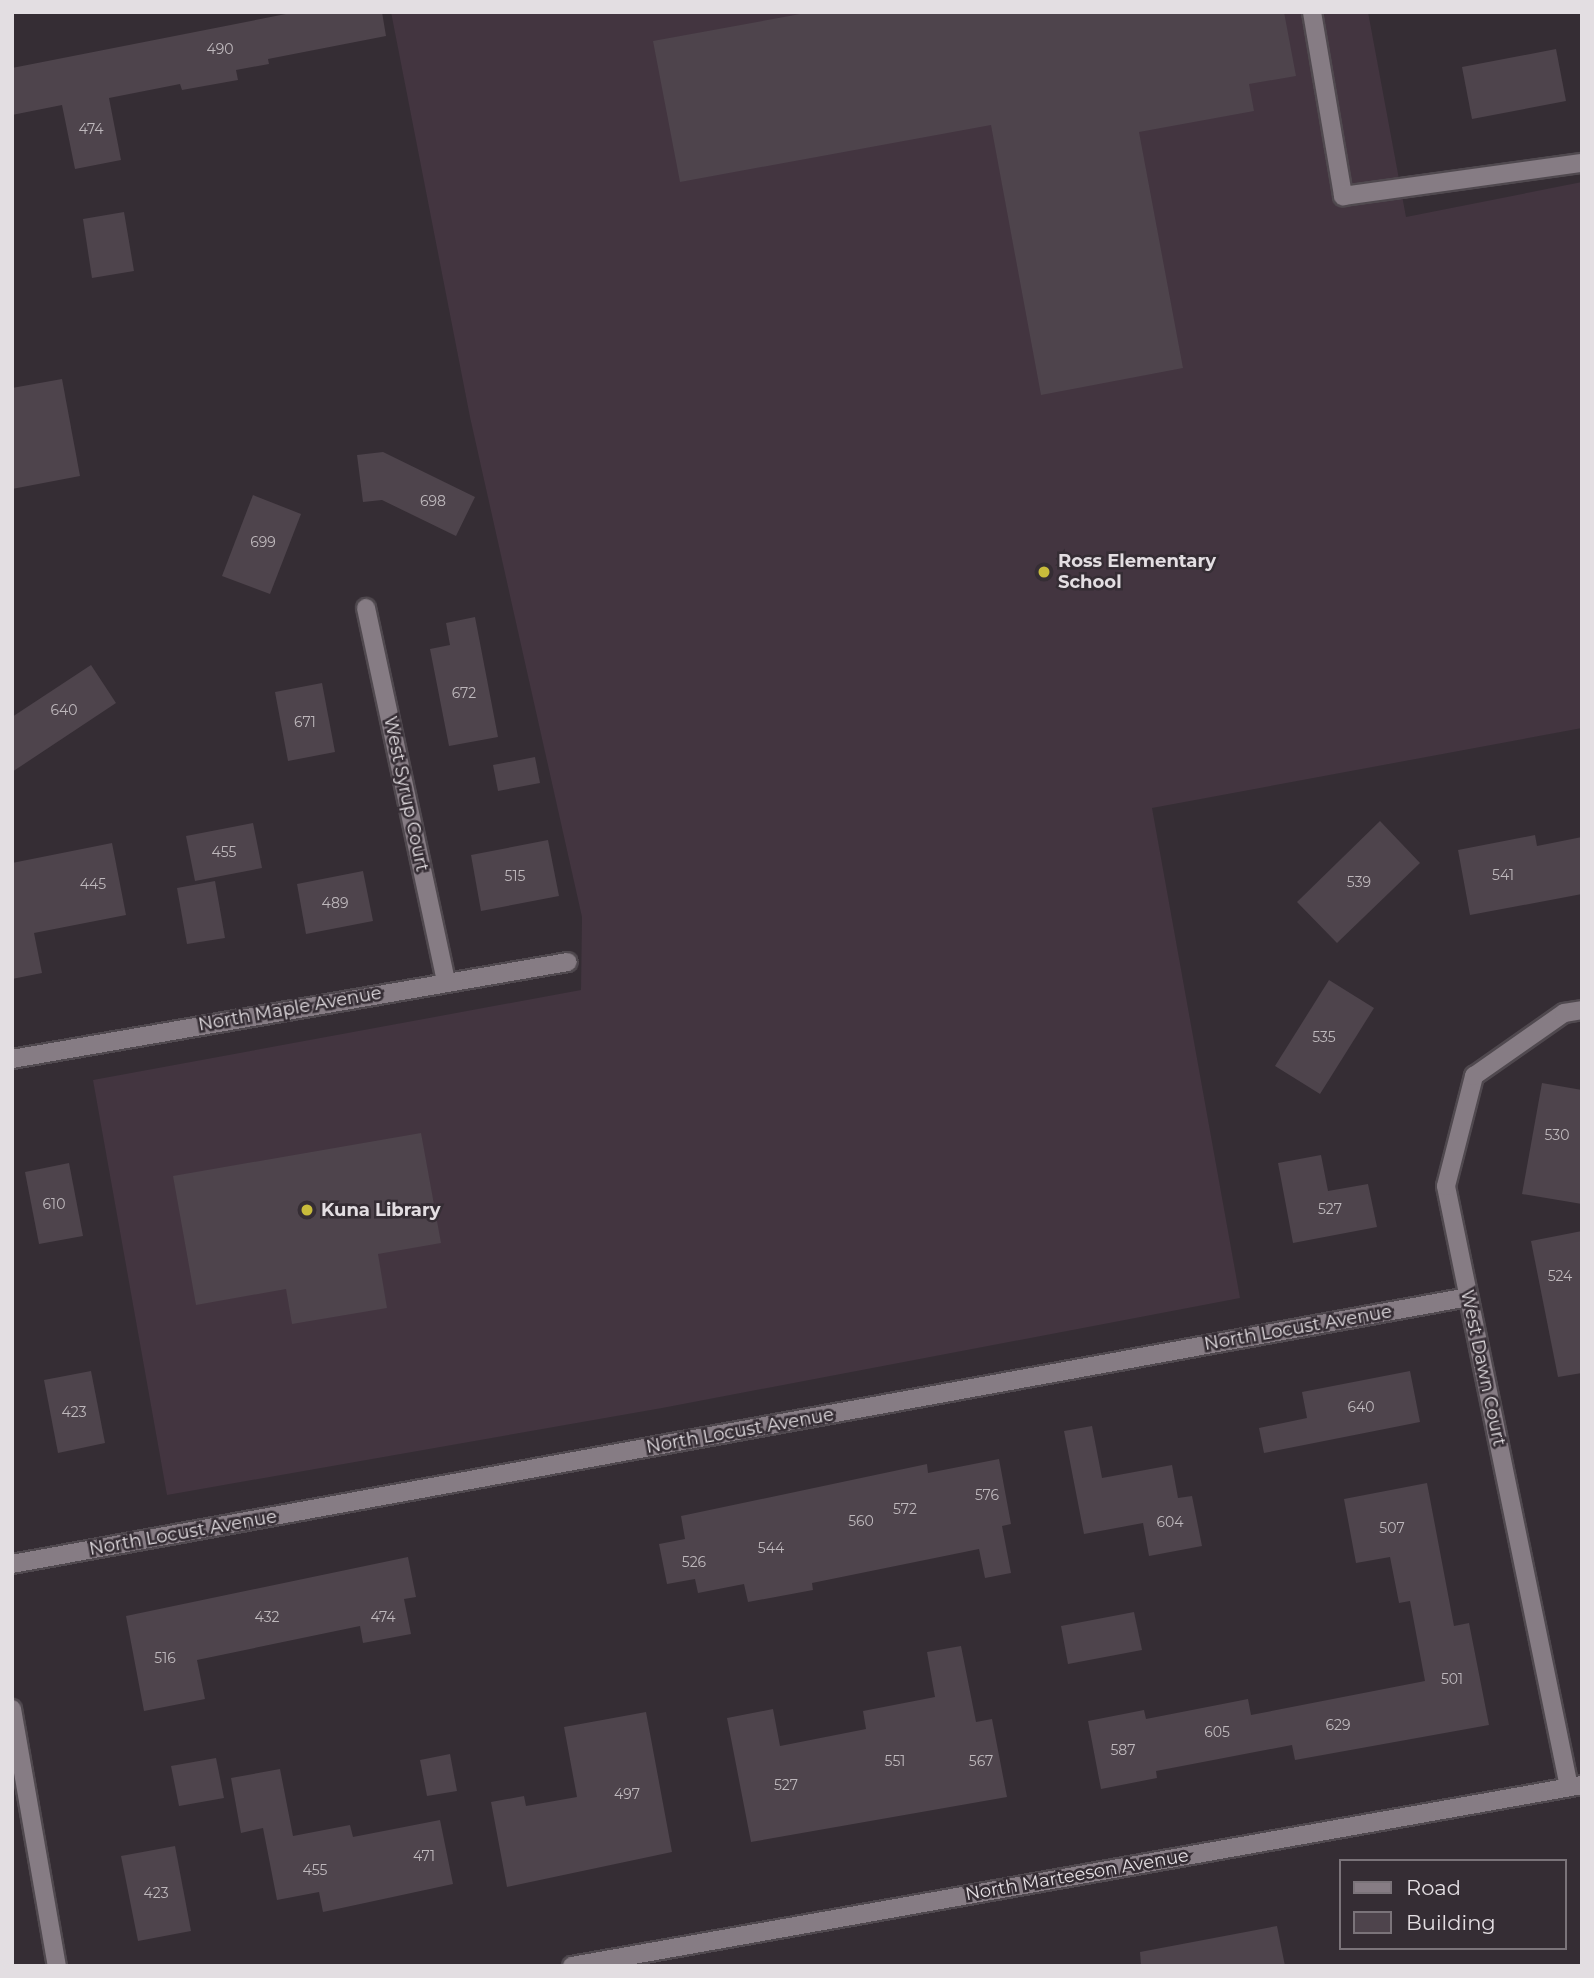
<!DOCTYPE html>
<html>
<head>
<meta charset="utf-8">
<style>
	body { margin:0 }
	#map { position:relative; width:1594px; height:1978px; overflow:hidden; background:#352d34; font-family:Montserrat,sans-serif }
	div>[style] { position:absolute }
	.built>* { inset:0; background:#433540 }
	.building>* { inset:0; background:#4e444c }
	.roads { filter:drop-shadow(2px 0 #50494f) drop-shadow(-2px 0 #50494f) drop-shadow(0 2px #50494f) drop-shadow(0 -2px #50494f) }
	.lane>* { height:18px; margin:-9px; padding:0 9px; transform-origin:9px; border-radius:9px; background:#867c84 }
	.street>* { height:18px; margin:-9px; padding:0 9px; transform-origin:9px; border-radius:9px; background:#867c84 }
	.secondary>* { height:18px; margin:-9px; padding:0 9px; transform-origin:9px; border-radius:9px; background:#867c84 }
	.dots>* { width:19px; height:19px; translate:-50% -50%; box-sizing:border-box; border:4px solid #352d34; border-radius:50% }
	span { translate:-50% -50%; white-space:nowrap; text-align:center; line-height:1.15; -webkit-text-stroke:5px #352d34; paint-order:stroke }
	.number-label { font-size:14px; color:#beb8bc }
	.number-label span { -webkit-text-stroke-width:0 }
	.poi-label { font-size:18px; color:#e3dee2; font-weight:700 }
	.left { translate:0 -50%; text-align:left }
	.street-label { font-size:18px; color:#e3dee2 }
	.frame { position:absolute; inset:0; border:14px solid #e3dee2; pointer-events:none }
	.legend { position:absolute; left:1339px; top:1859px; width:228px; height:91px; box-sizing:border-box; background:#352d34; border:2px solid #7b747a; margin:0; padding:9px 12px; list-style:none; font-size:21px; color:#e3dee2 }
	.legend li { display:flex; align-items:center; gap:14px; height:35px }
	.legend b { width:35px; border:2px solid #7b747a }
</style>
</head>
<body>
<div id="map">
	<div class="built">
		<i style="clip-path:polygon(391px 12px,1368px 12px,1406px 217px,1582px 182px,1582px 728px,1152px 808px,1240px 1298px,662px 1408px,167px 1495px,93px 1080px,581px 990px,582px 917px,470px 417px)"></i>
	</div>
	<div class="building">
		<i style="clip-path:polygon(296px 12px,382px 12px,386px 36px,268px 59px,269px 64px,236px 70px,238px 80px,182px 90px,180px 84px,109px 98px,121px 160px,75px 169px,62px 105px,12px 115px,12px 68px)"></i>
		<i style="clip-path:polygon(811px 12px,1284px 12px,1296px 76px,1249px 84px,1254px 111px,1139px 132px,1183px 368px,1041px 395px,991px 125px,680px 182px,653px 41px)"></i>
		<i style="clip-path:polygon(1556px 49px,1566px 101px,1472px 119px,1462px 67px)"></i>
		<i style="clip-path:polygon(124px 212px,134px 271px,92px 278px,83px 219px)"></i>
		<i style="clip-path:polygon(62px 379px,80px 476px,12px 489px,12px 388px)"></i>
		<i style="clip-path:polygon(383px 452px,475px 497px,456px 536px,382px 500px,363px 502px,357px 455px)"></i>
		<i style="clip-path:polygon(253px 495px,301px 514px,270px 594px,222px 576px)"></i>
		<i style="clip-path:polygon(475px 617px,498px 737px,449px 746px,430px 649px,450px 645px,446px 623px)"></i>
		<i style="clip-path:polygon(91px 665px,116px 703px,12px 772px,12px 717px)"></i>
		<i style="clip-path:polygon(322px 683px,335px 752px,288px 761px,275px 692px)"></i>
		<i style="clip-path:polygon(535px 757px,540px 783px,498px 791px,493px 765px)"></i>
		<i style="clip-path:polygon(1380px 821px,1420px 863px,1337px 943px,1297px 902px)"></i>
		<i style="clip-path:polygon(253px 823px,262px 868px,195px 881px,186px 836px)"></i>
		<i style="clip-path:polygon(1535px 835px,1537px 846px,1582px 837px,1582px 894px,1470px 915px,1458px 850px)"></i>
		<i style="clip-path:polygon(548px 840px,559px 896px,481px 911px,471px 855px)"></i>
		<i style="clip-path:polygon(112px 843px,126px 915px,34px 933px,42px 973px,12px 979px,12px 863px)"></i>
		<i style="clip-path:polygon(363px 871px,373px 921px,306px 934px,297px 884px)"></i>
		<i style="clip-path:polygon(215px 881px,225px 938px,187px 944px,177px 888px)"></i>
		<i style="clip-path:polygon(1329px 980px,1374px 1008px,1320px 1094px,1275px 1066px)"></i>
		<i style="clip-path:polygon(1542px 1083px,1582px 1090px,1582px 1204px,1522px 1194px)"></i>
		<i style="clip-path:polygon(421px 1133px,441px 1243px,378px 1254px,387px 1308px,292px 1324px,286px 1289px,196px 1305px,173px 1176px)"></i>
		<i style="clip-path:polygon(1321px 1155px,1328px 1191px,1368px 1184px,1377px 1227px,1293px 1243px,1278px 1163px)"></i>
		<i style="clip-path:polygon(69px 1163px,83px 1236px,39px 1244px,25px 1172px)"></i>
		<i style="clip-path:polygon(1582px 1231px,1582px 1373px,1558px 1377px,1531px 1241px)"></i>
		<i style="clip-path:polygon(91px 1371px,105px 1443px,58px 1453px,44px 1380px)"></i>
		<i style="clip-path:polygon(1410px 1371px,1420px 1422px,1264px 1453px,1259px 1428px,1307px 1418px,1302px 1392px)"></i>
		<i style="clip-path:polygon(1092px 1426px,1102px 1478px,1172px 1465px,1178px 1498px,1192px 1496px,1202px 1546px,1149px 1556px,1143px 1523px,1084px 1534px,1064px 1431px)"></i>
		<i style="clip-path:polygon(999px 1459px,1011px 1524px,1002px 1526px,1011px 1573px,985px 1578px,979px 1549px,812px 1583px,813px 1590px,748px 1602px,744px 1584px,698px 1593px,695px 1579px,667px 1584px,659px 1544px,685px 1539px,681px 1516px,927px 1464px,928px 1473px)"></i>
		<i style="clip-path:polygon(1427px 1483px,1454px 1626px,1469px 1623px,1489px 1725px,1295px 1760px,1292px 1745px,1156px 1771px,1157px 1778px,1101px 1789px,1088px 1721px,1144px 1710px,1146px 1719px,1248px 1699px,1251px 1715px,1425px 1681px,1410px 1601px,1399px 1603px,1390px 1557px,1356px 1563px,1344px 1499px)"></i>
		<i style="clip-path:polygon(408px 1557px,416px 1597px,404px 1599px,411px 1634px,363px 1643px,360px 1626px,197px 1660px,205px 1699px,144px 1711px,126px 1616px)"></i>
		<i style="clip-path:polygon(1134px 1612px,1142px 1650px,1068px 1664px,1061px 1626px)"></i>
		<i style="clip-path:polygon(961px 1646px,976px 1722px,992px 1719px,1007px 1797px,751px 1842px,727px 1718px,773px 1709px,780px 1746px,866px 1729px,863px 1711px,935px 1697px,927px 1652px)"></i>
		<i style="clip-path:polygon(646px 1712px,672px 1852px,507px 1887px,491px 1802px,524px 1796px,526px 1806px,577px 1797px,564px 1727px)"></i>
		<i style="clip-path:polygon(450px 1754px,457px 1791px,427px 1796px,420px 1760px)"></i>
		<i style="clip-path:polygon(216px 1758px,224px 1798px,179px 1806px,171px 1766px)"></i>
		<i style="clip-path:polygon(280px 1769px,293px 1836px,350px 1825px,353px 1837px,440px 1820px,453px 1884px,323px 1912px,319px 1892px,277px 1900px,263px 1828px,241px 1833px,231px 1778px)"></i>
		<i style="clip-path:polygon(175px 1846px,191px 1931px,138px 1941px,121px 1856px)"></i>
		<i style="clip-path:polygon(1277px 1926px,1285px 1966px,1141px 1966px,1140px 1952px)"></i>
	</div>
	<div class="roads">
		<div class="lane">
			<i style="left:1312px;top:12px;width:187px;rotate:80.4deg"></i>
			<i style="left:1343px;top:196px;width:241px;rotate:-7.9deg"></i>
		</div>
		<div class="street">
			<i style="left:366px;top:608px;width:381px;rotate:77.9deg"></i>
			<i style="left:12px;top:1059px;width:564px;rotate:-9.9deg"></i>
			<i style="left:12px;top:1564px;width:1480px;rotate:-10.39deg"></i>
			<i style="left:1569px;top:1787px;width:613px;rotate:-101.57deg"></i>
			<i style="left:1446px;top:1186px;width:114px;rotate:-75.7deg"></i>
			<i style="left:1474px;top:1076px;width:110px;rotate:-35deg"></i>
			<i style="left:1564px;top:1013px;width:18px;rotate:-9deg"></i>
			<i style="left:572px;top:1966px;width:1026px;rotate:-10.16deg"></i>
		</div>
		<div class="secondary">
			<i style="left:12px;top:1709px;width:261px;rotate:80.1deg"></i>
		</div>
	</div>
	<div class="dots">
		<i style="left:1044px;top:572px;background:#c8bb3b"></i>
		<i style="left:307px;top:1210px;background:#c8bb3b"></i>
	</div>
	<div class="number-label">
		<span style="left:220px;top:49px">490</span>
		<span style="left:91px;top:129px">474</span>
		<span style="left:433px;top:501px">698</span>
		<span style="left:263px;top:542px">699</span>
		<span style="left:464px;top:693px">672</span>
		<span style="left:64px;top:710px">640</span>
		<span style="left:305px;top:722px">671</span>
		<span style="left:224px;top:852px">455</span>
		<span style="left:1503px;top:875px">541</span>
		<span style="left:515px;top:876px">515</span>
		<span style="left:1359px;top:882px">539</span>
		<span style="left:93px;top:884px">445</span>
		<span style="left:335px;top:903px">489</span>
		<span style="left:1324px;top:1037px">535</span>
		<span style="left:1557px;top:1135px">530</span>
		<span style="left:54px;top:1204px">610</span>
		<span style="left:1330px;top:1209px">527</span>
		<span style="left:1560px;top:1276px">524</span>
		<span style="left:1361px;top:1407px">640</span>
		<span style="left:74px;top:1412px">423</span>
		<span style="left:987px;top:1495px">576</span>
		<span style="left:905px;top:1509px">572</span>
		<span style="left:861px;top:1521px">560</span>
		<span style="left:1170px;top:1522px">604</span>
		<span style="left:1392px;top:1528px">507</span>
		<span style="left:771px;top:1548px">544</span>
		<span style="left:694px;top:1562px">526</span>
		<span style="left:267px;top:1617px">432</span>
		<span style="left:383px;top:1617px">474</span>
		<span style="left:165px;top:1658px">516</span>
		<span style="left:1452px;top:1679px">501</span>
		<span style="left:1338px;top:1725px">629</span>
		<span style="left:1217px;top:1732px">605</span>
		<span style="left:1123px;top:1750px">587</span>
		<span style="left:895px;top:1761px">551</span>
		<span style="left:981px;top:1761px">567</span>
		<span style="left:786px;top:1785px">527</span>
		<span style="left:627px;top:1794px">497</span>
		<span style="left:424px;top:1856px">471</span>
		<span style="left:315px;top:1870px">455</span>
		<span style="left:156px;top:1893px">423</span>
	</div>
	<div class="poi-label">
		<span class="left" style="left:1058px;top:572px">Ross Elementary<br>School</span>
		<span class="left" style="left:321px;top:1210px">Kuna Library</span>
	</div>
	<div class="street-label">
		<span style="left:406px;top:794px;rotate:78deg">West Syrup Court</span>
		<span style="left:290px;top:1009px;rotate:-10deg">North Maple Avenue</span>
		<span style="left:1298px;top:1328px;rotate:-10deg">North Locust Avenue</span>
		<span style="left:1483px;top:1368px;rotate:78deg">West Dawn Court</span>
		<span style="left:740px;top:1431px;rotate:-10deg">North Locust Avenue</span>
		<span style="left:183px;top:1533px;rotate:-10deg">North Locust Avenue</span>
		<span style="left:1077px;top:1875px;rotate:-10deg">North Marteeson Avenue</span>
	</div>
	<div class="frame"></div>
	<ul class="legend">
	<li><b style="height:9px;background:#867c84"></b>Road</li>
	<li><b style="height:19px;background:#4e444c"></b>Building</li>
	</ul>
</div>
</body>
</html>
